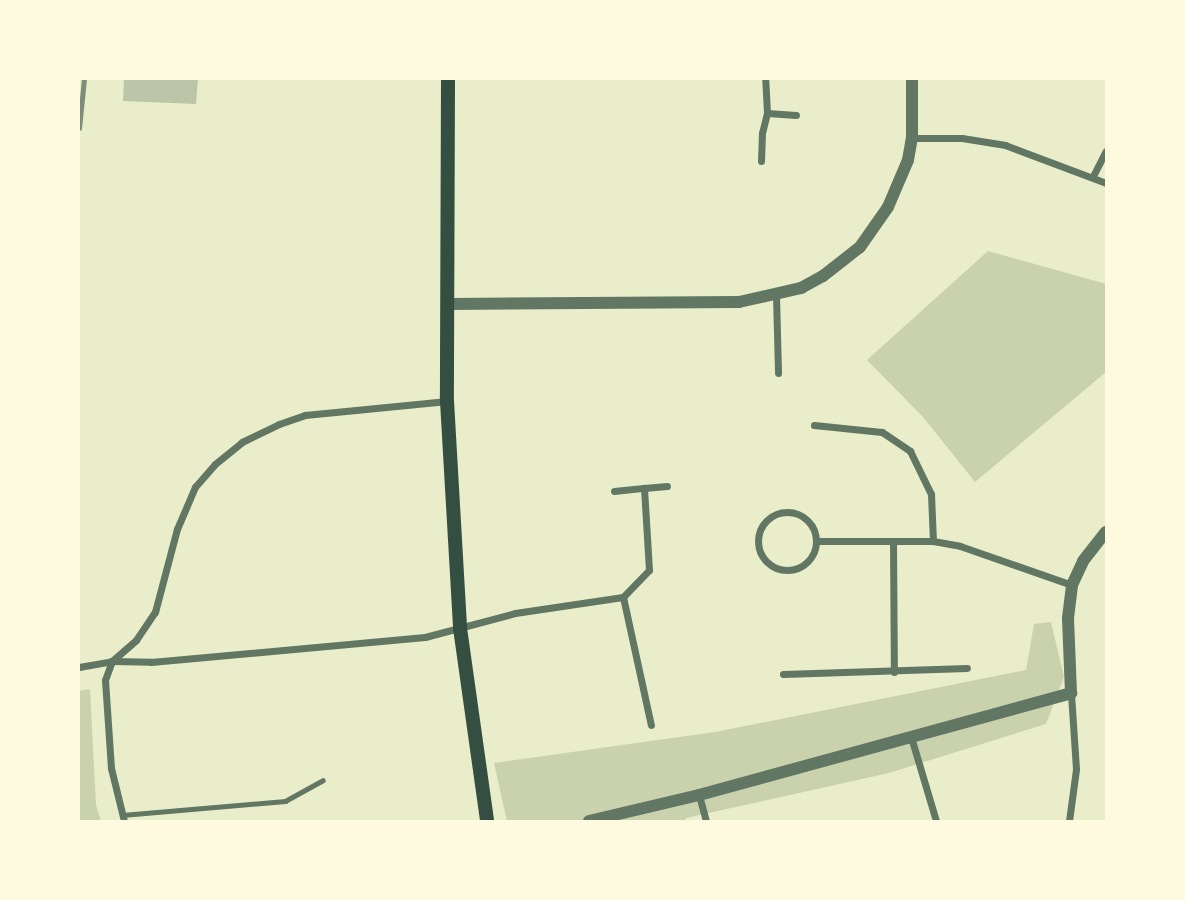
<!DOCTYPE html>
<html>
<head>
<meta charset="utf-8">
<style>
	body { margin:0 }
	#map { position:relative; width:1185px; height:900px; overflow:hidden; background:#e9edc9; font-family:Lato,sans-serif }
	div>[style] { position:absolute }
	.green>* { inset:0; background:#cad2ad }
	.building>* { inset:0; background:#bcc5a7 }
	.service>* { height:5px; margin:-2.5px; padding:0 2.5px; transform-origin:2.5px; border-radius:2.5px; background:#617663 }
	.minor>* { height:7px; margin:-3.5px; padding:0 3.5px; transform-origin:3.5px; border-radius:3.5px; background:#617663 }
	.minor>.ring { margin:-3.5px; padding:0; box-sizing:content-box; background:none; border:7px solid #617663; border-radius:50% }
	.tertiary>* { height:12px; margin:-6px; padding:0 6px; transform-origin:6px; border-radius:6px; background:#617663 }
	.secondary>* { height:14px; margin:-7px; padding:0 7px; transform-origin:7px; border-radius:7px; background:#344e41 }
	.rail>* { height:5px; margin:-2.5px; padding:0 2.5px; transform-origin:2.5px; border-radius:2.5px; background:#7c8e77 }
	span { translate:-50% -50%; white-space:nowrap; text-align:center; line-height:1.15; -webkit-text-stroke:7px #fefae0; paint-order:stroke }
	.frame { position:absolute; inset:0; border:80px solid #fefae0; pointer-events:none }
</style>
</head>
<body>
<div id="map">
	<div class="green">
		<i style="clip-path:polygon(988px 251px,1106px 284px,1106px 372px,975px 482px,923px 417px,867px 360px)"></i>
		<i style="clip-path:polygon(1051px 622px,1064px 677px,1046px 724px,889px 773px,686px 818px,685px 821px,507px 821px,494px 763px,715px 732px,1026px 670px,1034px 624px)"></i>
		<i style="clip-path:polygon(90px 689px,96px 805px,101px 821px,79px 821px,79px 691px)"></i>
	</div>
	<div class="building">
		<i style="clip-path:polygon(124px 79px,198px 79px,196px 104px,123px 101px)"></i>
	</div>
	<div class="service">
		<i style="left:122px;top:815px;width:164px;rotate:-4.9deg"></i>
		<i style="left:285px;top:801px;width:43px;rotate:-28.9deg"></i>
	</div>
	<div class="minor">
		<i style="left:767px;top:113px;width:29px;rotate:4deg"></i>
		<i style="left:912px;top:138px;width:50px"></i>
		<i style="left:962px;top:138px;width:44px;rotate:9.2deg"></i>
		<i style="left:1005px;top:145px;width:108px;rotate:20.6deg"></i>
		<i style="left:761px;top:161px;width:28px;rotate:-88deg"></i>
		<i style="left:762px;top:133px;width:21px;rotate:-76deg"></i>
		<i style="left:767px;top:113px;width:34px;rotate:-93deg"></i>
		<i style="left:1093px;top:176px;width:28px;rotate:-63deg"></i>
		<i style="left:776px;top:295px;width:78px;rotate:88.5deg"></i>
		<i style="left:814px;top:425px;width:68px;rotate:5.9deg"></i>
		<i style="left:882px;top:432px;width:34px;rotate:34deg"></i>
		<i style="left:910px;top:451px;width:48px;rotate:64deg"></i>
		<i style="left:931px;top:494px;width:47px;rotate:87.6deg"></i>
		<i style="left:614px;top:491px;width:30px;rotate:-6deg"></i>
		<i class="ring" style="left:758px;top:512px;width:51px;height:51px"></i>
		<i style="left:816px;top:541px;width:117px"></i>
		<i style="left:933px;top:541px;width:27px;rotate:10deg"></i>
		<i style="left:960px;top:546px;width:119px;rotate:19.2deg"></i>
		<i style="left:893px;top:542px;width:130px;rotate:89.6deg"></i>
		<i style="left:623px;top:597px;width:37px;rotate:-46deg"></i>
		<i style="left:649px;top:570px;width:82px;rotate:-93.5deg"></i>
		<i style="left:644px;top:488px;width:23px;rotate:-5deg"></i>
		<i style="left:79px;top:667px;width:34px;rotate:-10deg"></i>
		<i style="left:112px;top:661px;width:39px;rotate:1deg"></i>
		<i style="left:151px;top:662px;width:275px;rotate:-5.2deg"></i>
		<i style="left:425px;top:637px;width:93px;rotate:-14.9deg"></i>
		<i style="left:515px;top:613px;width:109px;rotate:-8.4deg"></i>
		<i style="left:623px;top:597px;width:131px;rotate:77.7deg"></i>
		<i style="left:783px;top:674px;width:184px;rotate:-1.9deg"></i>
		<i style="left:911px;top:737px;width:88px;rotate:73.4deg"></i>
		<i style="left:699px;top:795px;width:27px;rotate:75deg"></i>
		<i style="left:124px;top:821px;width:55px;rotate:-103.8deg"></i>
		<i style="left:111px;top:768px;width:88px;rotate:-93.9deg"></i>
		<i style="left:105px;top:680px;width:20px;rotate:-70deg"></i>
		<i style="left:112px;top:661px;width:32px;rotate:-41deg"></i>
		<i style="left:136px;top:640px;width:34px;rotate:-56deg"></i>
		<i style="left:155px;top:612px;width:86px;rotate:-75.2deg"></i>
		<i style="left:177px;top:529px;width:46px;rotate:-66.8deg"></i>
		<i style="left:195px;top:487px;width:30px;rotate:-49deg"></i>
		<i style="left:215px;top:464px;width:35px;rotate:-39deg"></i>
		<i style="left:242px;top:442px;width:41px;rotate:-25.9deg"></i>
		<i style="left:279px;top:424px;width:28px;rotate:-19deg"></i>
		<i style="left:305px;top:415px;width:143px;rotate:-5.6deg"></i>
		<i style="left:1069px;top:821px;width:52px;rotate:-82.3deg"></i>
		<i style="left:1076px;top:769px;width:76px;rotate:-93.8deg"></i>
	</div>
	<div class="tertiary">
		<i style="left:449px;top:304px;width:290px;rotate:-0.4deg"></i>
		<i style="left:739px;top:302px;width:64px;rotate:-12.7deg"></i>
		<i style="left:801px;top:288px;width:25px;rotate:-29deg"></i>
		<i style="left:823px;top:276px;width:47px;rotate:-38.1deg"></i>
		<i style="left:860px;top:247px;width:49px;rotate:-55deg"></i>
		<i style="left:888px;top:207px;width:51px;rotate:-66.9deg"></i>
		<i style="left:908px;top:160px;width:22px;rotate:-80deg"></i>
		<i style="left:912px;top:138px;width:59px;rotate:-90deg"></i>
		<i style="left:589px;top:821px;width:113px;rotate:-13.3deg"></i>
		<i style="left:699px;top:795px;width:386px;rotate:-15.3deg"></i>
		<i style="left:1071px;top:693px;width:75px;rotate:-92.3deg"></i>
		<i style="left:1068px;top:618px;width:33px;rotate:-83deg"></i>
		<i style="left:1072px;top:585px;width:26px;rotate:-65deg"></i>
		<i style="left:1083px;top:561px;width:37px;rotate:-52deg"></i>
	</div>
	<div class="secondary">
		<i style="left:448px;top:79px;width:322px;rotate:90.2deg"></i>
		<i style="left:447px;top:401px;width:227px;rotate:86.7deg"></i>
		<i style="left:460px;top:628px;width:195px;rotate:82deg"></i>
	</div>
	<div class="rail">
		<i style="left:79px;top:128px;width:49px;rotate:-84.2deg"></i>
	</div>
	<div class="frame"></div>
</div>
</body>
</html>
